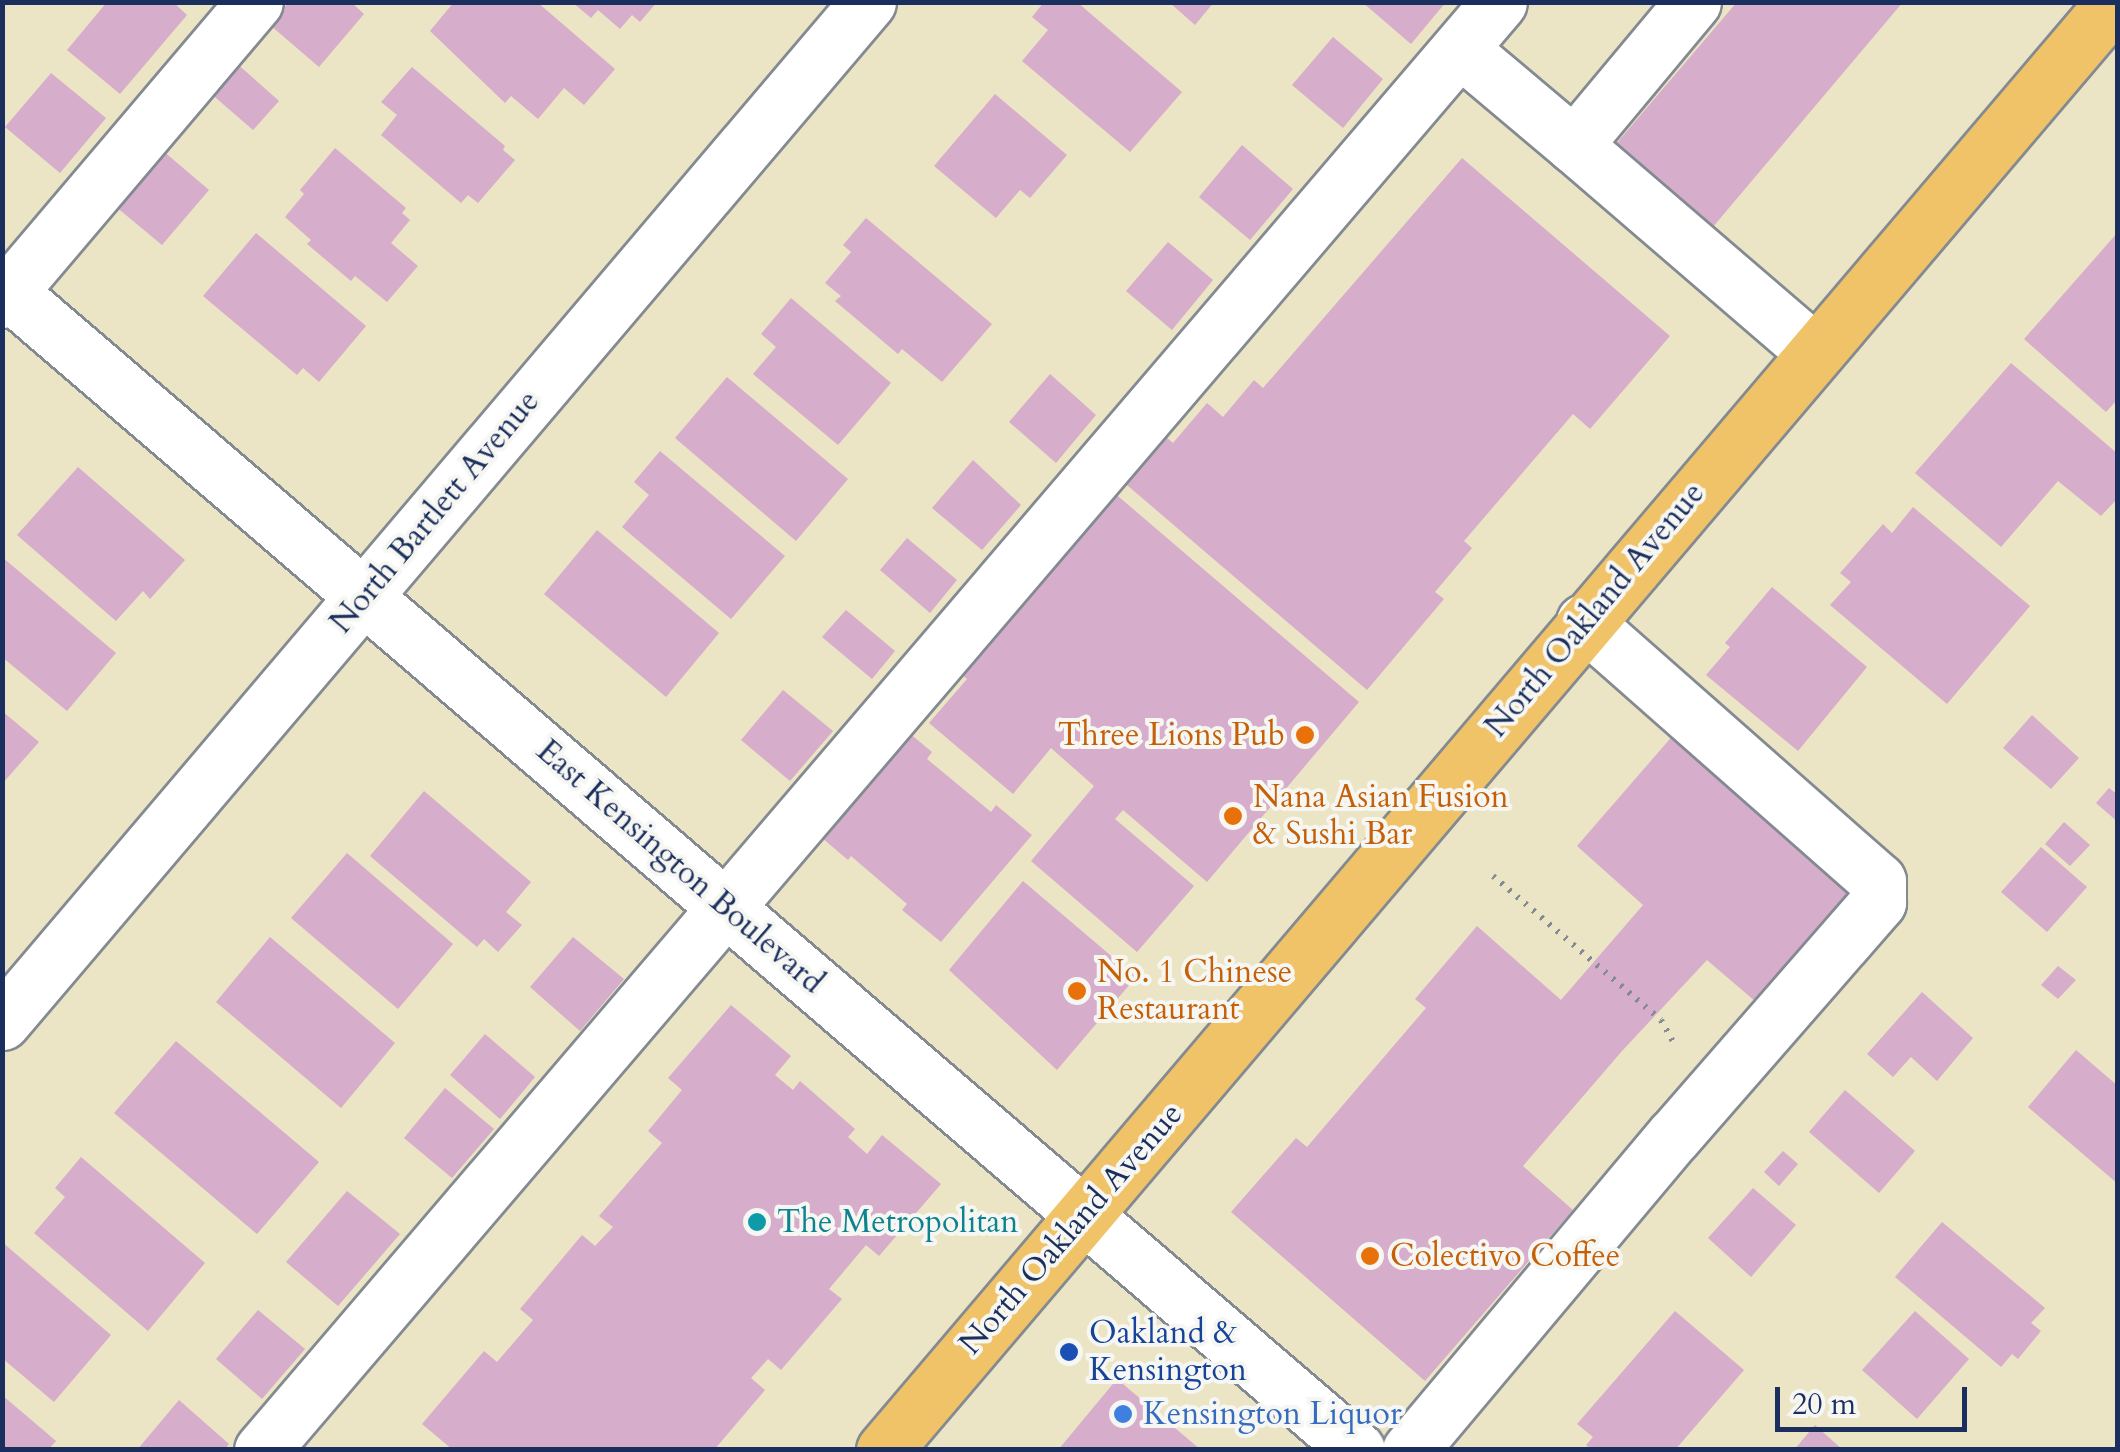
<!DOCTYPE html>
<html>
<head>
<meta charset="utf-8">
<style>
	body { margin:0 }
	#map { position:relative; width:2120px; height:1452px; overflow:hidden; background:#ebe4c5; font-family:Cardo,serif }
	div>[style] { position:absolute }
	.building>* { inset:0; background:#d6adca }
	.path>* { height:6px; margin-top:-3px; transform-origin:0; background:repeating-linear-gradient(90deg,#838a92 0 2.5px,transparent 0 10.5px) }
	.roads { filter:drop-shadow(2px 0 #838a92) drop-shadow(-2px 0 #838a92) drop-shadow(0 2px #838a92) drop-shadow(0 -2px #838a92) }
	.minor>* { height:55px; margin:-27.5px; padding:0 27.5px; transform-origin:27.5px; border-radius:27.5px; background:#fff }
	.major>* { height:55px; margin:-27.5px; padding:0 27.5px; transform-origin:27.5px; border-radius:27.5px; background:#f1c369 }
	.dots>* { width:28px; height:28px; translate:-50% -50%; box-sizing:border-box; border:5px solid #f6f6f2; border-radius:50% }
	span { translate:-50% -50%; white-space:nowrap; text-align:center; line-height:1.15; -webkit-text-stroke:8px #f6f6f2; paint-order:stroke }
	.street-label { font-size:32px; color:#1b2f5e }
	.food-label { font-size:32px; color:#c56008 }
	.right { translate:-100% -50%; text-align:right }
	.left { translate:0 -50%; text-align:left }
	.culture-label { font-size:32px; color:#0d838f }
	.transit-label { font-size:32px; color:#164399 }
	.shop-label { font-size:32px; color:#366cbe }
	.frame { position:absolute; inset:0; border:5px solid #1b2f5e; pointer-events:none }
	.scale { position:absolute; left:1775px; top:1387px; width:192px; height:45px; box-sizing:border-box; border:5px solid #1b2f5e; border-top:0; padding-left:12px; font-size:30px; line-height:35px; white-space:nowrap; color:#1b2f5e; -webkit-text-stroke:8px #f6f6f2; paint-order:stroke }
</style>
</head>
<body>
<div id="map">
	<div class="building">
		<i style="clip-path:polygon(107px 2px,173px 2px,187px 15px,120px 94px,67px 50px)"></i>
		<i style="clip-path:polygon(289px 2px,351px 2px,364px 14px,319px 67px,270px 25px)"></i>
		<i style="clip-path:polygon(454px 2px,537px 2px,615px 69px,584px 105px,564px 88px,538px 119px,511px 96px,505px 103px,430px 31px)"></i>
		<i style="clip-path:polygon(572px 2px,657px 2px,640px 22px,632px 15px,620px 29px,598px 10px,591px 18px)"></i>
		<i style="clip-path:polygon(1044px 2px,1077px 2px,1182px 92px,1130px 152px,1022px 61px,1048px 30px,1032px 17px)"></i>
		<i style="clip-path:polygon(1169px 2px,1214px 2px,1195px 25px)"></i>
		<i style="clip-path:polygon(1362px 2px,1446px 2px,1411px 44px)"></i>
		<i style="clip-path:polygon(1737px 2px,1903px 2px,1712px 228px,1615px 145px)"></i>
		<i style="clip-path:polygon(1333px 37px,1383px 79px,1343px 128px,1292px 85px)"></i>
		<i style="clip-path:polygon(234px 61px,279px 101px,253px 130px,209px 92px)"></i>
		<i style="clip-path:polygon(412px 67px,505px 146px,503px 150px,515px 160px,478px 203px,468px 195px,461px 203px,381px 135px,397px 115px,381px 102px)"></i>
		<i style="clip-path:polygon(51px 73px,106px 118px,60px 173px,5px 127px)"></i>
		<i style="clip-path:polygon(995px 94px,1067px 155px,1030px 198px,1020px 190px,996px 218px,934px 166px)"></i>
		<i style="clip-path:polygon(1242px 145px,1293px 189px,1250px 240px,1199px 197px)"></i>
		<i style="clip-path:polygon(335px 148px,406px 208px,402px 213px,410px 220px,391px 243px,418px 266px,387px 302px,355px 276px,351px 281px,307px 244px,311px 240px,285px 217px,304px 194px,300px 190px)"></i>
		<i style="clip-path:polygon(162px 150px,209px 190px,162px 245px,115px 206px)"></i>
		<i style="clip-path:polygon(1462px 158px,1670px 336px,1590px 429px,1573px 414px,1464px 541px,1472px 548px,1435px 592px,1444px 599px,1367px 690px,1114px 474px,1154px 427px,1173px 443px,1207px 403px,1223px 417px,1254px 380px,1263px 388px)"></i>
		<i style="clip-path:polygon(866px 218px,992px 324px,942px 382px,902px 349px,898px 354px,835px 301px,841px 296px,825px 283px,851px 252px,843px 245px)"></i>
		<i style="clip-path:polygon(2118px 232px,2118px 399px,2106px 412px,2024px 339px)"></i>
		<i style="clip-path:polygon(256px 233px,366px 326px,319px 382px,303px 368px,297px 375px,203px 296px)"></i>
		<i style="clip-path:polygon(1168px 242px,1213px 280px,1172px 330px,1126px 291px)"></i>
		<i style="clip-path:polygon(791px 298px,891px 383px,838px 445px,753px 374px,776px 347px,761px 334px)"></i>
		<i style="clip-path:polygon(2011px 363px,2118px 454px,2118px 498px,2101px 516px,2058px 481px,2001px 547px,1915px 473px)"></i>
		<i style="clip-path:polygon(1050px 374px,1096px 415px,1056px 463px,1009px 422px)"></i>
		<i style="clip-path:polygon(727px 377px,848px 479px,796px 541px,675px 438px)"></i>
		<i style="clip-path:polygon(660px 451px,785px 556px,731px 619px,622px 527px,649px 495px,634px 482px)"></i>
		<i style="clip-path:polygon(973px 460px,1021px 505px,982px 550px,932px 508px)"></i>
		<i style="clip-path:polygon(78px 467px,185px 560px,150px 599px,143px 591px,116px 621px,17px 535px)"></i>
		<i style="clip-path:polygon(1105px 485px,1359px 702px,1207px 882px,1123px 810px,1115px 819px,1194px 886px,1137px 952px,1031px 861px,1094px 786px,1051px 748px,1013px 794px,929px 723px,967px 679px,951px 666px)"></i>
		<i style="clip-path:polygon(1913px 507px,2030px 606px,1947px 704px,1830px 605px,1851px 582px,1840px 573px,1883px 524px,1892px 533px)"></i>
		<i style="clip-path:polygon(597px 530px,719px 633px,666px 697px,544px 594px)"></i>
		<i style="clip-path:polygon(907px 538px,957px 580px,930px 613px,880px 570px)"></i>
		<i style="clip-path:polygon(2px 557px,116px 653px,67px 711px,2px 657px)"></i>
		<i style="clip-path:polygon(1772px 587px,1867px 667px,1798px 751px,1706px 675px,1730px 647px,1725px 643px)"></i>
		<i style="clip-path:polygon(846px 610px,895px 651px,872px 679px,822px 637px)"></i>
		<i style="clip-path:polygon(783px 690px,833px 731px,790px 781px,741px 740px)"></i>
		<i style="clip-path:polygon(2px 711px,39px 742px,2px 784px)"></i>
		<i style="clip-path:polygon(2032px 715px,2079px 758px,2051px 789px,2003px 748px)"></i>
		<i style="clip-path:polygon(896px 722px,932px 752px,927px 759px,991px 812px,996px 805px,1032px 835px,941px 942px,902px 910px,907px 904px,851px 856px,848px 860px,808px 826px)"></i>
		<i style="clip-path:polygon(1682px 725px,1861px 883px,1756px 1002px,1707px 960px,1622px 1051px,1523px 1166px,1573px 1210px,1425px 1381px,1231px 1212px,1296px 1138px,1307px 1147px,1426px 1008px,1415px 999px,1477px 926px,1561px 1000px,1643px 905px,1577px 846px)"></i>
		<i style="clip-path:polygon(2109px 788px,2118px 795px,2118px 822px,2096px 803px)"></i>
		<i style="clip-path:polygon(424px 791px,531px 882px,506px 912px,522px 925px,498px 952px,484px 939px,477px 947px,370px 856px)"></i>
		<i style="clip-path:polygon(2064px 822px,2090px 845px,2070px 866px,2045px 844px)"></i>
		<i style="clip-path:polygon(2041px 847px,2087px 887px,2047px 932px,2001px 892px)"></i>
		<i style="clip-path:polygon(347px 853px,453px 944px,398px 1009px,291px 918px)"></i>
		<i style="clip-path:polygon(1023px 881px,1136px 977px,1057px 1070px,949px 970px)"></i>
		<i style="clip-path:polygon(270px 937px,395px 1043px,341px 1108px,216px 1002px)"></i>
		<i style="clip-path:polygon(573px 937px,624px 979px,580px 1031px,530px 987px)"></i>
		<i style="clip-path:polygon(2058px 966px,2076px 980px,2058px 999px,2041px 985px)"></i>
		<i style="clip-path:polygon(1922px 992px,1973px 1038px,1937px 1081px,1911px 1057px,1893px 1077px,1867px 1054px)"></i>
		<i style="clip-path:polygon(731px 1005px,791px 1056px,775px 1075px,793px 1090px,800px 1081px,855px 1129px,848px 1137px,867px 1154px,882px 1135px,941px 1184px,879px 1256px,866px 1245px,829px 1289px,842px 1299px,781px 1370px,768px 1359px,751px 1378px,765px 1390px,714px 1450px,453px 1450px,422px 1424px,484px 1351px,497px 1362px,533px 1320px,520px 1309px,582px 1235px,595px 1246px,613px 1227px,599px 1216px,662px 1143px,648px 1131px,682px 1090px,668px 1078px)"></i>
		<i style="clip-path:polygon(485px 1034px,535px 1077px,500px 1119px,450px 1075px)"></i>
		<i style="clip-path:polygon(176px 1041px,319px 1162px,257px 1234px,114px 1113px)"></i>
		<i style="clip-path:polygon(2076px 1050px,2118px 1086px,2118px 1184px,2028px 1107px)"></i>
		<i style="clip-path:polygon(445px 1088px,494px 1129px,452px 1178px,404px 1138px)"></i>
		<i style="clip-path:polygon(1845px 1090px,1915px 1151px,1879px 1193px,1809px 1132px)"></i>
		<i style="clip-path:polygon(1783px 1151px,1798px 1164px,1779px 1186px,1764px 1172px)"></i>
		<i style="clip-path:polygon(81px 1157px,205px 1263px,148px 1331px,34px 1233px,65px 1197px,55px 1188px)"></i>
		<i style="clip-path:polygon(1753px 1188px,1796px 1225px,1751px 1277px,1708px 1238px)"></i>
		<i style="clip-path:polygon(347px 1191px,400px 1234px,338px 1306px,286px 1262px)"></i>
		<i style="clip-path:polygon(1942px 1222px,2045px 1308px,2031px 1323px,2041px 1331px,2018px 1359px,2012px 1354px,2001px 1367px,1895px 1277px)"></i>
		<i style="clip-path:polygon(2px 1242px,111px 1335px,54px 1402px,2px 1358px)"></i>
		<i style="clip-path:polygon(258px 1310px,305px 1349px,262px 1399px,216px 1359px)"></i>
		<i style="clip-path:polygon(1675px 1311px,1744px 1370px,1675px 1450px,1592px 1450px,1586px 1445px,1593px 1437px,1577px 1424px)"></i>
		<i style="clip-path:polygon(1915px 1311px,1969px 1359px,1917px 1419px,1862px 1370px)"></i>
		<i style="clip-path:polygon(1117px 1379px,1201px 1450px,1058px 1450px)"></i>
		<i style="clip-path:polygon(2px 1395px,56px 1441px,48px 1450px,2px 1450px)"></i>
		<i style="clip-path:polygon(179px 1400px,229px 1444px,224px 1450px,137px 1450px)"></i>
		<i style="clip-path:polygon(1815px 1425px,1843px 1450px,1794px 1450px)"></i>
	</div>
	<div class="path">
		<i style="left:1493px;top:876px;width:221px;rotate:40.6deg"></i>
		<i style="left:1661px;top:1020px;width:25px;rotate:61deg"></i>
	</div>
	<div class="roads">
		<div class="minor">
			<i style="left:1693px;top:2px;width:186px;rotate:129.8deg"></i>
			<i style="left:1574px;top:145px;width:318px;rotate:40.7deg"></i>
			<i style="left:1460px;top:49px;width:149px;rotate:40.1deg"></i>
			<i style="left:2px;top:286px;width:1786px;rotate:40.66deg"></i>
			<i style="left:2px;top:300px;width:391px;rotate:-49.7deg"></i>
			<i style="left:2px;top:1022px;width:1338px;rotate:-49.67deg"></i>
			<i style="left:262px;top:1450px;width:1904px;rotate:-49.49deg"></i>
			<i style="left:1410px;top:1450px;width:409px;rotate:-50deg"></i>
			<i style="left:1673px;top:1137px;width:312px;rotate:-48.9deg"></i>
			<i style="left:1878px;top:902px;width:21px;rotate:-90deg"></i>
			<i style="left:1878px;top:881px;width:392px;rotate:-138.6deg"></i>
		</div>
		<div class="major">
			<i style="left:884px;top:1450px;width:1900px;rotate:-49.65deg"></i>
		</div>
	</div>
	<div class="dots">
		<i style="left:1305px;top:735px;background:#e8710a"></i>
		<i style="left:1233px;top:816px;background:#e8710a"></i>
		<i style="left:1077px;top:991px;background:#e8710a"></i>
		<i style="left:757px;top:1222px;background:#0f9aa8"></i>
		<i style="left:1370px;top:1256px;background:#e8710a"></i>
		<i style="left:1069px;top:1352px;background:#1a4fb4"></i>
		<i style="left:1123px;top:1414px;background:#3f7fe0"></i>
	</div>
	<div class="street-label">
		<span style="left:435px;top:512px;rotate:-50deg">North Bartlett Avenue</span>
		<span style="left:1595px;top:610px;rotate:-50deg">North Oakland Avenue</span>
		<span style="left:680px;top:867px;rotate:41deg">East Kensington Boulevard</span>
		<span style="left:1071px;top:1229px;rotate:-49deg">North Oakland Avenue</span>
	</div>
	<div class="food-label">
		<span class="right" style="left:1285px;top:735px">Three Lions Pub</span>
		<span class="left" style="left:1253px;top:816px">Nana Asian Fusion<br>&amp; Sushi Bar</span>
		<span class="left" style="left:1097px;top:991px">No. 1 Chinese<br>Restaurant</span>
		<span class="left" style="left:1390px;top:1256px">Colectivo Coffee</span>
	</div>
	<div class="culture-label">
		<span class="left" style="left:777px;top:1222px">The Metropolitan</span>
	</div>
	<div class="transit-label">
		<span class="left" style="left:1089px;top:1352px">Oakland &amp;<br>Kensington</span>
	</div>
	<div class="shop-label">
		<span class="left" style="left:1143px;top:1414px">Kensington Liquor</span>
	</div>
	<div class="frame"></div>
	<div class="scale">20 m</div>
</div>
</body>
</html>
